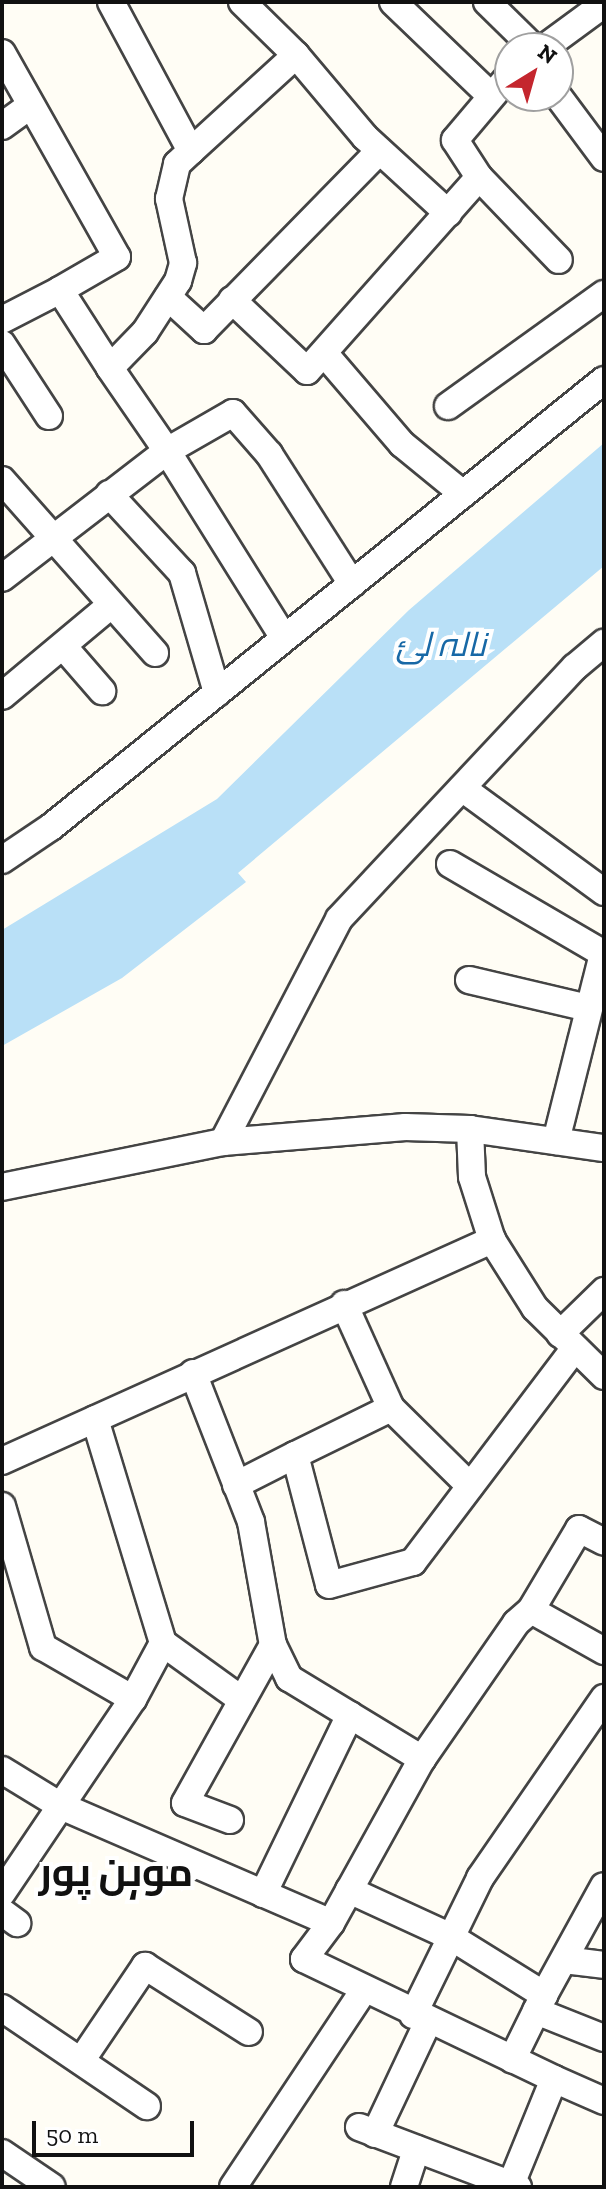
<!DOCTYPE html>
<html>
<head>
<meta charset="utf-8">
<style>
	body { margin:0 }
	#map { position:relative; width:606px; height:2189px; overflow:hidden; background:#fffdf5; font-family:"Zilla Slab",Cairo,serif }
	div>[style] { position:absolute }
	.water>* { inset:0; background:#b9e0f7 }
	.roads { filter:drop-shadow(2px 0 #444) drop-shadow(-2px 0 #444) drop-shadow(0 2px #444) drop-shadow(0 -2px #444) }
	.minor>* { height:26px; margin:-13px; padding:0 13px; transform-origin:13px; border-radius:13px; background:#fff }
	span { translate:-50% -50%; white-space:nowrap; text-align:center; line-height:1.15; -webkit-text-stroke:8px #fff; paint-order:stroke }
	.water-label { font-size:34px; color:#1768a6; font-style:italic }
	.district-label { font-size:40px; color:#111; font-weight:700 }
	.frame { position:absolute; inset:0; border:4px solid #111; pointer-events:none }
	.north { position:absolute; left:494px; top:32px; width:80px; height:80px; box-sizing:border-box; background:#fff; border:2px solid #a0a0a0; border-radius:50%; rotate:37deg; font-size:22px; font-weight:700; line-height:32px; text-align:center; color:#111 }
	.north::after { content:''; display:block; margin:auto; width:28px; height:36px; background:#c4262e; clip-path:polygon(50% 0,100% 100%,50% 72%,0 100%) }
	.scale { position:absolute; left:32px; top:2121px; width:162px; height:36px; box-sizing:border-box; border:4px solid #111; border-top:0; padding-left:10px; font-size:24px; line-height:28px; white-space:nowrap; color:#111; -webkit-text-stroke:6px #fff; paint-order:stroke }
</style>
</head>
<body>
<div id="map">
	<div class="water">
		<i style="clip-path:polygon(604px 443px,604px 566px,238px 873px,246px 882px,122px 978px,2px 1046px,2px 930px,217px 799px,409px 610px)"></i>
	</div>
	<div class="roads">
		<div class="minor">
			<i style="left:111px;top:2px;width:169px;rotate:61.8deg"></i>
			<i style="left:191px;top:151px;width:142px;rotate:-42.4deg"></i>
			<i style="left:296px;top:55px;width:107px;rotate:49.9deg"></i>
			<i style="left:365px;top:137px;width:113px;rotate:42.5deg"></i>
			<i style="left:242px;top:2px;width:76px;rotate:44.5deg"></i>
			<i style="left:393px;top:2px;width:134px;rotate:43.8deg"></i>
			<i style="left:487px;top:2px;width:66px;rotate:44.4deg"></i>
			<i style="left:544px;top:48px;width:74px;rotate:-36.3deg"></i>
			<i style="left:2px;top:53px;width:234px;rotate:60.6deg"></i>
			<i style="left:117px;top:257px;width:66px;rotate:149.9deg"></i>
			<i style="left:60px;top:290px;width:93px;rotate:57.3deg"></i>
			<i style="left:558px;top:96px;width:77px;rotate:53.4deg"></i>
			<i style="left:2px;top:126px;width:32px;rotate:-36deg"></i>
			<i style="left:479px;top:177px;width:115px;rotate:46.1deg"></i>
			<i style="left:168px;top:297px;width:49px;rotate:42.5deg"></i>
			<i style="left:204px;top:330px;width:250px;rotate:-45.6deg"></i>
			<i style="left:232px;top:300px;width:103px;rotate:43.4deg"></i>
			<i style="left:307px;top:371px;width:259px;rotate:-48.4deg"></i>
			<i style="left:479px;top:177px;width:44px;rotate:-123deg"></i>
			<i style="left:455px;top:140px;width:85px;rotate:-49.8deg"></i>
			<i style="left:2px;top:320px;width:65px;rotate:-27.3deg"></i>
			<i style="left:2px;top:344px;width:86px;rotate:56.9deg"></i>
			<i style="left:324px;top:353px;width:120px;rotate:49.4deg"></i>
			<i style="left:402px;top:444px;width:79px;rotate:39.3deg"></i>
			<i style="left:448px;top:406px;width:192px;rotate:-35.7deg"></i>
			<i style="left:2px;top:480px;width:231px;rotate:48.5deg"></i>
			<i style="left:109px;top:494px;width:108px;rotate:47.3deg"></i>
			<i style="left:182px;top:573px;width:125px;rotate:73.7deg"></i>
			<i style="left:2px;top:578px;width:208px;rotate:-37.6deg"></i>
			<i style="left:167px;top:451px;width:101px;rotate:-124.5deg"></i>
			<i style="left:110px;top:368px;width:50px;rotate:-45.8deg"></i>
			<i style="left:145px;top:332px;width:61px;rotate:-57.1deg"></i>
			<i style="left:178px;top:281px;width:19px;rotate:-74deg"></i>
			<i style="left:183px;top:263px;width:66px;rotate:-102.3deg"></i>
			<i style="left:169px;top:199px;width:36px;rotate:-77deg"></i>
			<i style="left:177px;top:164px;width:19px;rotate:-43deg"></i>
			<i style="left:284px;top:638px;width:221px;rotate:-122deg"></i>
			<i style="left:167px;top:451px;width:76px;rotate:-29.9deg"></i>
			<i style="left:233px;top:413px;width:55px;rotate:48.7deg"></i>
			<i style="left:269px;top:454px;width:154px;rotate:57.4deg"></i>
			<i style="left:63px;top:646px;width:60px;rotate:49.1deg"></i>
			<i style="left:2px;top:696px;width:142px;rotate:-39.9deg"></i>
			<i style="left:462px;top:788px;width:176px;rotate:36.2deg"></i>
			<i style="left:2px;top:860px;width:59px;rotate:-34deg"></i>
			<i style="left:51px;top:827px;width:711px;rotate:-38.95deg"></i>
			<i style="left:450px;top:864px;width:178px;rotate:30.3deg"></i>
			<i style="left:469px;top:980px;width:122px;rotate:13.2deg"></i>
			<i style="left:470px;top:1129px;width:48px;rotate:87.6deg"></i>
			<i style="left:472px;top:1177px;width:66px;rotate:72.4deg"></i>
			<i style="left:492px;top:1240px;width:80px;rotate:57.7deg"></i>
			<i style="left:535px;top:1308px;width:97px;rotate:44.6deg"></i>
			<i style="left:556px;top:1141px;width:193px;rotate:-75.9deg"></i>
			<i style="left:223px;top:1142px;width:251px;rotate:-62.5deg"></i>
			<i style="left:339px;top:919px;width:345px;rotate:-46.9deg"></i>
			<i style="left:575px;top:667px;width:38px;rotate:-40deg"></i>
			<i style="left:2px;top:1187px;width:226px;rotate:-11.5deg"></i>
			<i style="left:223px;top:1142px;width:183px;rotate:-4.7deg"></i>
			<i style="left:405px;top:1127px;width:65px;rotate:1.8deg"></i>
			<i style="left:470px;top:1129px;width:135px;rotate:8.1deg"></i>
			<i style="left:344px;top:1304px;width:114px;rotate:65.7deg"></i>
			<i style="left:560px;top:1334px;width:62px;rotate:-44.3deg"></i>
			<i style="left:193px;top:1373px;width:160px;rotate:68.7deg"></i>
			<i style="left:251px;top:1522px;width:125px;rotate:79.9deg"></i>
			<i style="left:2px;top:1461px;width:538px;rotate:-24.28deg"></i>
			<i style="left:236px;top:1485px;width:66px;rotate:-27deg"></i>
			<i style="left:470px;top:1486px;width:111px;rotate:-135.4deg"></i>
			<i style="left:391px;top:1408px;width:107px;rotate:153.9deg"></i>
			<i style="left:295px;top:1455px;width:134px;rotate:75.3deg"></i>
			<i style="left:329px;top:1585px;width:87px;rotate:-15.3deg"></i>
			<i style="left:413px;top:1562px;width:267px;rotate:-52.9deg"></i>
			<i style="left:2px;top:1506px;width:147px;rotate:73.8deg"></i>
			<i style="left:43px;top:1647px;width:104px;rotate:30deg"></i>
			<i style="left:133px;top:1699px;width:64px;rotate:-61.8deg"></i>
			<i style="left:163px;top:1643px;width:234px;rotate:-106.9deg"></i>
			<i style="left:531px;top:1610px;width:94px;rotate:-59.3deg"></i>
			<i style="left:579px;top:1529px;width:28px;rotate:27deg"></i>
			<i style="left:163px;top:1643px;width:97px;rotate:35.8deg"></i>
			<i style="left:2px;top:1770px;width:69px;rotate:31.4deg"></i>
			<i style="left:61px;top:1806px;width:294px;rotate:23.4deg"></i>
			<i style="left:331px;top:1923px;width:45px;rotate:126.9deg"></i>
			<i style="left:304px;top:1959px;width:277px;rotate:25.6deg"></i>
			<i style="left:554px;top:2079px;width:117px;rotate:112.2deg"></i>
			<i style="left:230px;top:1820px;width:48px;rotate:-159.3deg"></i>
			<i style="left:185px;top:1803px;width:181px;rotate:-60.9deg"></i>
			<i style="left:273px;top:1645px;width:37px;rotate:64deg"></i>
			<i style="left:289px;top:1678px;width:156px;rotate:31.3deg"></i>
			<i style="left:349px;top:1890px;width:112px;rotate:24.7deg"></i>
			<i style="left:451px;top:1937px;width:110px;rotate:31.9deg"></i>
			<i style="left:544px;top:1995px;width:72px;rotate:116.2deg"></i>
			<i style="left:2px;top:1893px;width:234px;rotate:-56deg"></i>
			<i style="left:263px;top:1894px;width:199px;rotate:-64.1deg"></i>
			<i style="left:2px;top:1912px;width:19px;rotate:36deg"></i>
			<i style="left:331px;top:1923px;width:188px;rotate:-61deg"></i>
			<i style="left:422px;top:1759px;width:165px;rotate:-55.3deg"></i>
			<i style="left:516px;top:1623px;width:20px;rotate:-41deg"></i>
			<i style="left:531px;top:1610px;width:84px;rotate:29.3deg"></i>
			<i style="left:564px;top:1960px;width:40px;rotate:7.1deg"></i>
			<i style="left:544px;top:1995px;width:124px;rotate:-61.2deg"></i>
			<i style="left:2px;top:2008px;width:175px;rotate:34.1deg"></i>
			<i style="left:536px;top:2011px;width:73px;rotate:21.7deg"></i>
			<i style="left:413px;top:2015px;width:153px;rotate:-63.9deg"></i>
			<i style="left:480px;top:1878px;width:219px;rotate:-55.4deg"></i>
			<i style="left:81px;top:2061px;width:115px;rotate:-56deg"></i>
			<i style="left:145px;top:1966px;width:123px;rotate:32.4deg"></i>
			<i style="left:554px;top:2079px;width:55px;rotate:23.7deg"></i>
			<i style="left:359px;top:2127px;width:170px;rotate:20.7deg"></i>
			<i style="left:375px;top:2134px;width:124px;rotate:-64.7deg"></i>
			<i style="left:2px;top:2153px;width:60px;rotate:34.2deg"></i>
			<i style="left:233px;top:2187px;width:237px;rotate:-56.4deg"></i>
			<i style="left:404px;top:2187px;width:40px;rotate:-72deg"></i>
		</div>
	</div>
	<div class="water-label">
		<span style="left:441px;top:645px">نالہ لئ</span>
	</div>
	<div class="district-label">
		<span style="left:116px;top:1872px">موہن پور</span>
	</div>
	<div class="frame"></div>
	<div class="north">N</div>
	<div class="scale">50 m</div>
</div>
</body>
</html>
